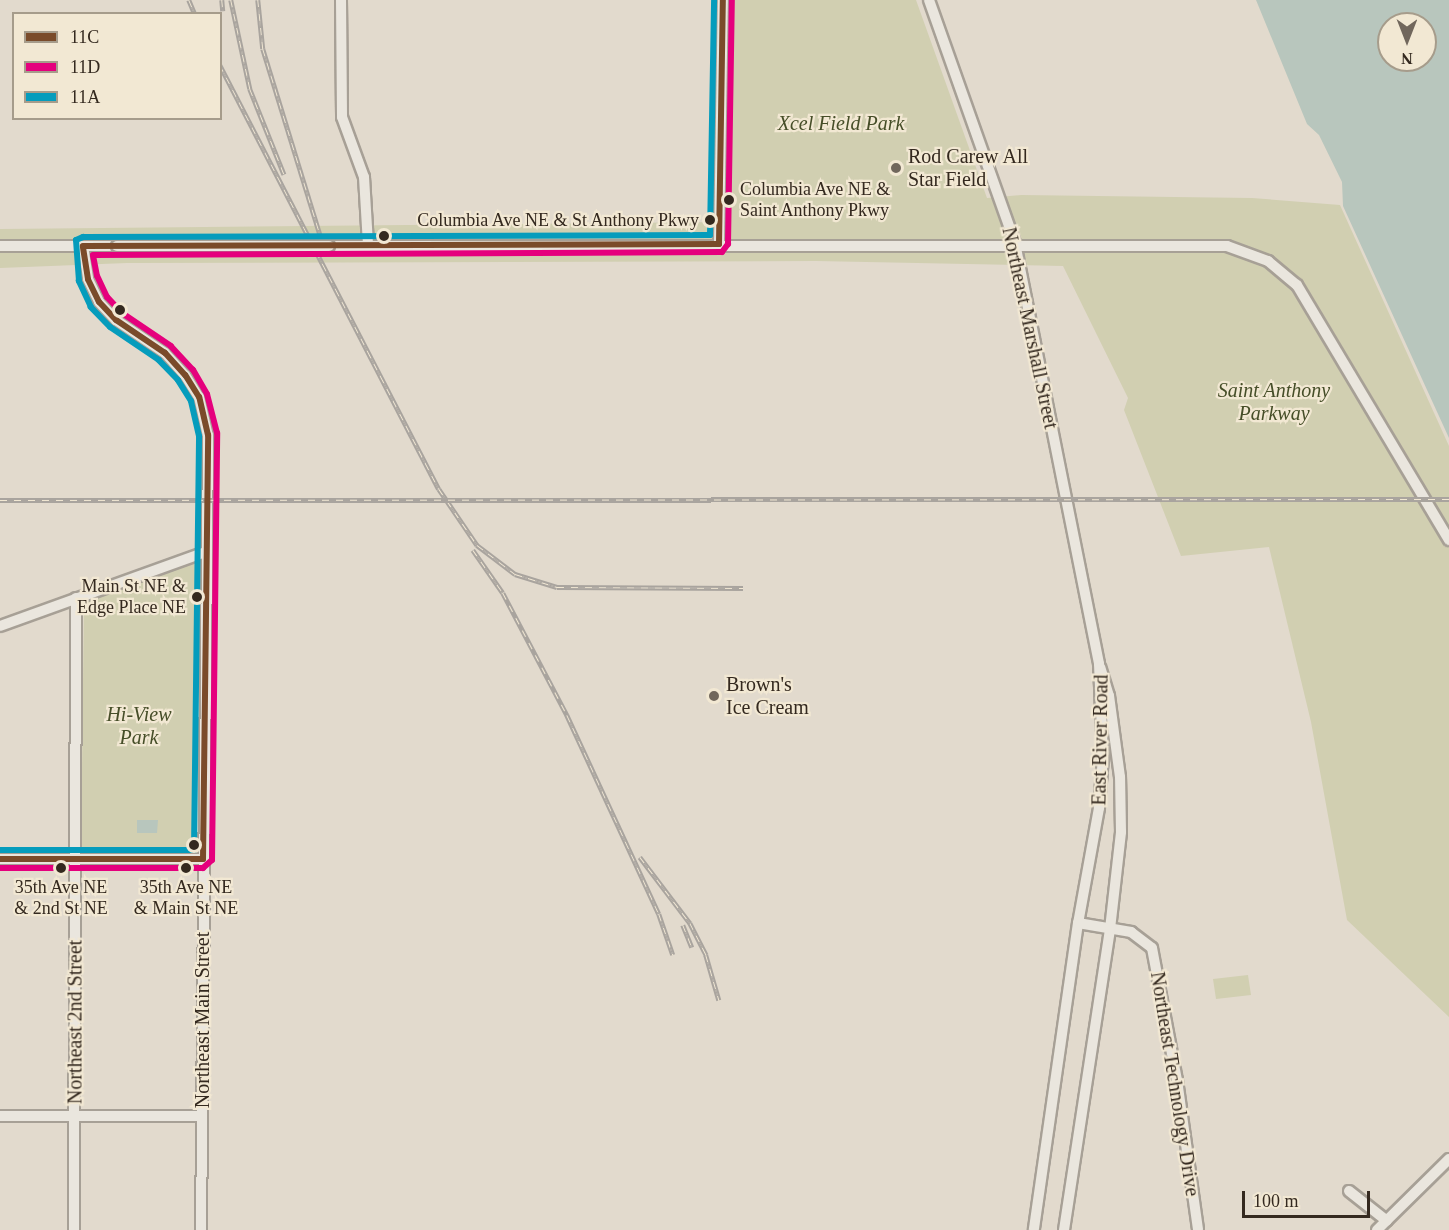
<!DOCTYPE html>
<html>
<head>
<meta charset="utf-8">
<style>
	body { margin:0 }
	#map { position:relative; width:1449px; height:1230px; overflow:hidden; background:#e2dacd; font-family:"Times New Roman",serif }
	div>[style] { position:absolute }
	.green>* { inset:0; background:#d1cfb1 }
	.water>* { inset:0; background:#b8c6bd }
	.roads { filter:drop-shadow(2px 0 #a7a096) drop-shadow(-2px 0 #a7a096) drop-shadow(0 2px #a7a096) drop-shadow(0 -2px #a7a096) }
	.minor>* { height:10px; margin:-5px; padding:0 5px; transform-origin:5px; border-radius:5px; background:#eae6de }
	.rail>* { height:4.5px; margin-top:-2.25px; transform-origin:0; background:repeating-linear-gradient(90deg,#f2e8d3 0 7px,#a9a49e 0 14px); box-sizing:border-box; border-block:2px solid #a9a49e }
	.bridges { filter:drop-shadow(2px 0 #a7a096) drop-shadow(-2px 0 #a7a096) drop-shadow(0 2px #a7a096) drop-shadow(0 -2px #a7a096) }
	.minor-bridge>* { height:10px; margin:-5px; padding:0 5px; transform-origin:5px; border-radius:5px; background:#eae6de }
	.bus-1>* { height:6px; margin:-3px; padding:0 3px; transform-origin:3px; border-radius:3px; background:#7a4b2a }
	.bus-2>* { height:6px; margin:-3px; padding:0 3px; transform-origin:3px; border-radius:3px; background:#e5007d }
	.bus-3>* { height:6px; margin:-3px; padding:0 3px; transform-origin:3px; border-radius:3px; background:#059cbc }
	.dots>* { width:16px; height:16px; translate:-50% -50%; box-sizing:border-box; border:3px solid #f2e8d3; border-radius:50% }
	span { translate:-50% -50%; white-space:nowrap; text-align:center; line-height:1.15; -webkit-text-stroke:4.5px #f2e8d3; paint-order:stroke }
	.bus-label { font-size:18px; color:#34291f }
	.left { translate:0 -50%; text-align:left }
	.right { translate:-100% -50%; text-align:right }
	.park-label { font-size:20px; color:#464e28; font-style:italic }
	.poi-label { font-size:20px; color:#34291f }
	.street-label { font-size:20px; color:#34291f }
	.legend { position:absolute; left:12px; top:12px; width:210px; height:108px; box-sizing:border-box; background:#f2e8d3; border:2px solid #a69c8b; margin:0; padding:8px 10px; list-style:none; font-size:18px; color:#34291f }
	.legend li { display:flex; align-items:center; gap:12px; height:30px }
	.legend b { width:30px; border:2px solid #a69c8b }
	.north { position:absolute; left:1377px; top:12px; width:60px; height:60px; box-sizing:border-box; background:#f2e8d3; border:2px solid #a69c8b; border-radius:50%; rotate:180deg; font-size:16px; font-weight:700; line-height:24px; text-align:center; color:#34291f }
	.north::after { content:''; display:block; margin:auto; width:21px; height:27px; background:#71675c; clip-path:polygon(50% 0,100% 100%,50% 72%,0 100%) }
	.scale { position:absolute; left:1242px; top:1191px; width:128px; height:27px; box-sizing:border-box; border:3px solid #34291f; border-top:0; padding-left:8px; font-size:18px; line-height:21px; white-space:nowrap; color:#34291f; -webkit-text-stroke:4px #f2e8d3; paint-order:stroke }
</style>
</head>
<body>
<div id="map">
	<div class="green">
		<i style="clip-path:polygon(732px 0,916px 0,987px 198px,1021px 195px,1252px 198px,1340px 205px,1449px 446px,1449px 1017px,1347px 920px,1311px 722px,1269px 547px,1181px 556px,1124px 410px,1128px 398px,1063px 266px,816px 261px,127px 263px,0 268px,0 229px,726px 222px)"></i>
		<i style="clip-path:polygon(199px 561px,195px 852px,81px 853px,84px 602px)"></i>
		<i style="clip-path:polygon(1248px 975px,1251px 995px,1216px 999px,1213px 979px)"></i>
	</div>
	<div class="water">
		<i style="clip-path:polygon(evenodd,1256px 0,1449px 0,1449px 438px,1343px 206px,1342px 182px,1319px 135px,1307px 124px,1256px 0,1389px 24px,1425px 24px,1425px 60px,1389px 60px,1389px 24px)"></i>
		<i style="clip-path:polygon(137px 820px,158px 820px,157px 833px,137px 833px)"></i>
	</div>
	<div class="roads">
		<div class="minor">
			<i style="left:341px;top:0;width:117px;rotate:89.5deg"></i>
			<i style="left:342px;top:117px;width:64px;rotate:69.9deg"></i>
			<i style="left:364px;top:177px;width:68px;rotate:86.6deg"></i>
			<i style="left:929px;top:0;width:258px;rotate:70.5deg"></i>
			<i style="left:1015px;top:243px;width:429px;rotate:78.7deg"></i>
			<i style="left:1099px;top:664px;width:93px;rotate:87.5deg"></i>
			<i style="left:1103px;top:757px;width:51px;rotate:94.5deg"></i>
			<i style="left:1099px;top:808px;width:117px;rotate:100.3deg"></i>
			<i style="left:1078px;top:923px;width:310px;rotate:98.2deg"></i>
			<i style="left:719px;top:244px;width:244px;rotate:-89.1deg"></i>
			<i style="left:0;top:246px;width:117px"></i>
			<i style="left:83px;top:246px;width:33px;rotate:81deg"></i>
			<i style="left:88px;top:279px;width:25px;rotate:64deg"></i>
			<i style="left:99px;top:302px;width:25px;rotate:47deg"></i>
			<i style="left:116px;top:320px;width:59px;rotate:34deg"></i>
			<i style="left:165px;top:353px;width:30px;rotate:48deg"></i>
			<i style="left:185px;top:375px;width:26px;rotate:58deg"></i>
			<i style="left:199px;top:397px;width:39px;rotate:77deg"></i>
			<i style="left:208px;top:435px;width:795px;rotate:90.5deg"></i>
			<i style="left:329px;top:246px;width:898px"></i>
			<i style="left:1227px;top:246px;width:44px;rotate:20.1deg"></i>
			<i style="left:1268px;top:261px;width:38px;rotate:40deg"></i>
			<i style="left:1297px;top:285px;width:297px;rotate:59.2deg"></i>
			<i style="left:0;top:626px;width:219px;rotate:-19.8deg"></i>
			<i style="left:0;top:859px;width:203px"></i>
			<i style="left:1078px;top:923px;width:54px;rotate:9.6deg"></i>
			<i style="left:1131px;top:932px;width:26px;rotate:37deg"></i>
			<i style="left:1152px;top:948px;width:134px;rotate:79.3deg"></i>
			<i style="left:1177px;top:1080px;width:151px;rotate:82deg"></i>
			<i style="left:0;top:1116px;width:201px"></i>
			<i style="left:1349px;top:1191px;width:48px;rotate:38.3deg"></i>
			<i style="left:74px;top:1230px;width:632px;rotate:-89.82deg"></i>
			<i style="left:1064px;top:1230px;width:304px;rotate:-81.3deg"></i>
			<i style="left:1110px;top:929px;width:98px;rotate:-83.5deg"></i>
			<i style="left:1121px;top:832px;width:55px;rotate:-91deg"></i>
			<i style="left:1120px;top:777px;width:82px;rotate:-97.7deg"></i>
			<i style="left:1109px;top:696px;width:30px;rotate:-107deg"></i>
			<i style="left:1377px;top:1230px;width:101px;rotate:-44.6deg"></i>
		</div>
	</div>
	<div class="rail">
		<i style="left:189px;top:0;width:15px;rotate:67deg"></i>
		<i style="left:222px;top:0;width:11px;rotate:85deg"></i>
		<i style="left:231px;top:0;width:91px;rotate:77.9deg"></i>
		<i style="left:250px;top:89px;width:92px;rotate:68.2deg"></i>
		<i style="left:258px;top:0;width:49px;rotate:84.2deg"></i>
		<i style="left:263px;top:49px;width:214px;rotate:72.9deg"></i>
		<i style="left:220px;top:65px;width:477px;rotate:62.7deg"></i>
		<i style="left:439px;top:489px;width:68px;rotate:55.8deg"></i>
		<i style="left:477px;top:545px;width:48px;rotate:37.3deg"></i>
		<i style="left:515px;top:574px;width:44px;rotate:17.2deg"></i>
		<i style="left:557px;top:587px;width:186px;rotate:0.3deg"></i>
		<i style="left:0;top:500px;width:1449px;rotate:-0.04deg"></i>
		<i style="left:473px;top:550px;width:52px;rotate:55.1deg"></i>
		<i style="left:503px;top:593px;width:138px;rotate:62.3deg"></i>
		<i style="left:567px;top:715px;width:219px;rotate:65.2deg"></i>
		<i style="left:659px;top:914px;width:43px;rotate:71.1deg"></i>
		<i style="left:640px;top:857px;width:83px;rotate:52.9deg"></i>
		<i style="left:690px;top:923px;width:36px;rotate:63deg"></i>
		<i style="left:706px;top:955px;width:47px;rotate:73.9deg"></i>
		<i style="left:683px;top:925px;width:24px;rotate:68deg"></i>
	</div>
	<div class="bridges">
		<div class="minor-bridge">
			<i style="left:117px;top:246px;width:212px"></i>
		</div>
	</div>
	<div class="bus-1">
		<i style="left:0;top:859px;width:203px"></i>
		<i style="left:203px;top:859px;width:424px;rotate:-89.3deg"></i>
		<i style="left:208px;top:435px;width:39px;rotate:-103deg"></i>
		<i style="left:199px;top:397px;width:26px;rotate:-122deg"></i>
		<i style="left:185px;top:375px;width:30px;rotate:-132deg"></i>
		<i style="left:165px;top:353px;width:59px;rotate:-146deg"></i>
		<i style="left:116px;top:320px;width:25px;rotate:-133deg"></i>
		<i style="left:99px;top:302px;width:25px;rotate:-116deg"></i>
		<i style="left:88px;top:279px;width:33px;rotate:-99deg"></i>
		<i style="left:83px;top:246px;width:636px;rotate:-0.18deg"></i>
		<i style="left:719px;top:244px;width:244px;rotate:-89.1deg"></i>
	</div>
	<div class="bus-2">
		<i style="left:0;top:868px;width:203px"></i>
		<i style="left:203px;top:868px;width:12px;rotate:-42deg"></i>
		<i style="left:212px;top:860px;width:427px;rotate:-89.3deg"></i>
		<i style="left:217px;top:433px;width:40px;rotate:-104.4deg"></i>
		<i style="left:207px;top:394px;width:28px;rotate:-120deg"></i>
		<i style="left:193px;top:370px;width:33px;rotate:-133deg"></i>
		<i style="left:171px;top:346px;width:59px;rotate:-146deg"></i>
		<i style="left:122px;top:313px;width:22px;rotate:-133deg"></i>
		<i style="left:107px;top:297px;width:23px;rotate:-115deg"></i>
		<i style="left:97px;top:276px;width:21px;rotate:-101deg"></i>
		<i style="left:93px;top:255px;width:629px;rotate:-0.27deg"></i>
		<i style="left:722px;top:252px;width:10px;rotate:-53deg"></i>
		<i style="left:728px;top:244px;width:244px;rotate:-89.1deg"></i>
	</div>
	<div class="bus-3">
		<i style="left:0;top:850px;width:194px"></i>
		<i style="left:194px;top:850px;width:414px;rotate:-89.3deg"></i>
		<i style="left:199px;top:436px;width:36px;rotate:-103deg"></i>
		<i style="left:191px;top:401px;width:25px;rotate:-122deg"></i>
		<i style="left:178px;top:380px;width:28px;rotate:-134deg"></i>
		<i style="left:159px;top:360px;width:59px;rotate:-146deg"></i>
		<i style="left:110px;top:327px;width:28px;rotate:-134deg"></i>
		<i style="left:91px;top:307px;width:29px;rotate:-115deg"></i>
		<i style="left:79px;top:281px;width:41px;rotate:-94.2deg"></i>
		<i style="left:76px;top:240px;width:8px;rotate:-23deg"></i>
		<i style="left:83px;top:237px;width:627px;rotate:-0.18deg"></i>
		<i style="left:710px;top:235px;width:235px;rotate:-89deg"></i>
	</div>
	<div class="dots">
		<i style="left:896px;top:168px;background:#71675c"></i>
		<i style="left:729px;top:200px;background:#34291f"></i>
		<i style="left:710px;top:220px;background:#34291f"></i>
		<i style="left:384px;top:236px;background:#34291f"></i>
		<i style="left:120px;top:310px;background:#34291f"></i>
		<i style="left:197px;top:597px;background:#34291f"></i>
		<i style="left:714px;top:696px;background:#71675c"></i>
		<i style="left:194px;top:845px;background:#34291f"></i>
		<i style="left:61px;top:868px;background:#34291f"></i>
		<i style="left:186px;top:868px;background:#34291f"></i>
	</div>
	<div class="bus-label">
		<span class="left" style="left:740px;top:200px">Columbia Ave NE &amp;<br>Saint Anthony Pkwy</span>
		<span class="right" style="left:699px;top:220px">Columbia Ave NE &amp; St Anthony Pkwy</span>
		<span class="right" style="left:186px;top:597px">Main St NE &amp;<br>Edge Place NE</span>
		<span style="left:61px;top:898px">35th Ave NE<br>&amp; 2nd St NE</span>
		<span style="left:186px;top:898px">35th Ave NE<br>&amp; Main St NE</span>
	</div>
	<div class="park-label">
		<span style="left:841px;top:123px">Xcel Field Park</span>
		<span style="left:1274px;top:402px">Saint Anthony<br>Parkway</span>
		<span style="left:139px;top:726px">Hi-View<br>Park</span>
	</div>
	<div class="poi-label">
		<span class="left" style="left:908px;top:168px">Rod Carew All<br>Star Field</span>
		<span class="left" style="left:726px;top:696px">Brown's<br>Ice Cream</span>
	</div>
	<div class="street-label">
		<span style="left:1030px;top:328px;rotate:78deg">Northeast Marshall Street</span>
		<span style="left:1100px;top:740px;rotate:-89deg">East River Road</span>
		<span style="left:202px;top:1020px;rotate:-90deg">Northeast Main Street</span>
		<span style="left:75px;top:1022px;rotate:-90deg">Northeast 2nd Street</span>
		<span style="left:1175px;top:1084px;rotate:81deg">Northeast Technology Drive</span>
	</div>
	<ul class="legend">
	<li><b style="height:8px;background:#7a4b2a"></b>11C</li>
	<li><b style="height:8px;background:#e5007d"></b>11D</li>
	<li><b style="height:8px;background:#059cbc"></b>11A</li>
	</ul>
	<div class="north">N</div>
	<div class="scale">100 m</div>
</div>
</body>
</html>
